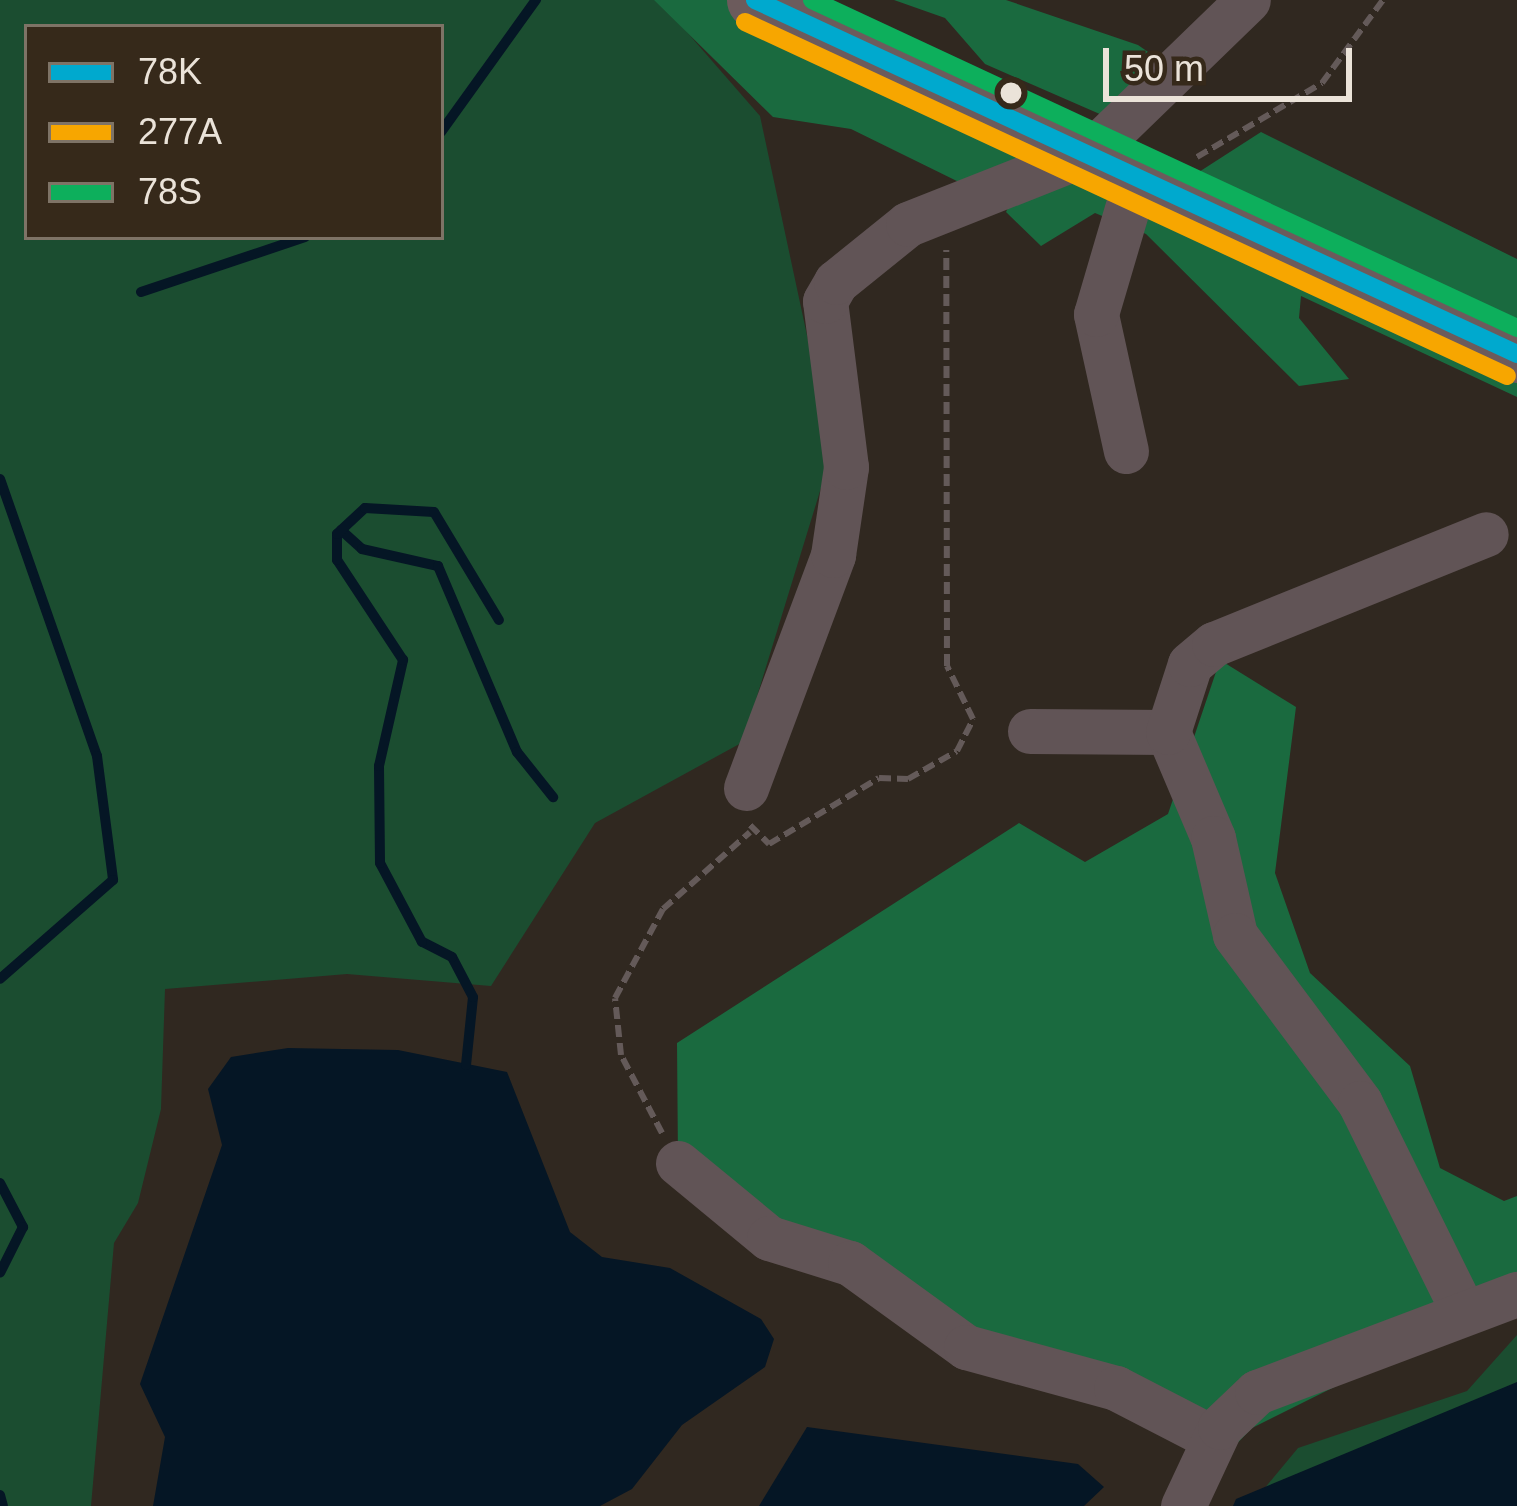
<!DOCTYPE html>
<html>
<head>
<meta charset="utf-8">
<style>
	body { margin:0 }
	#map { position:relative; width:1517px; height:1506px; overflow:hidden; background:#302820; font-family:Arial,sans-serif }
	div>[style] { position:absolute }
	.green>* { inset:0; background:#1b4d30 }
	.forest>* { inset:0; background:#1a6a3f }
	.water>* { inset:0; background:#051625 }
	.stream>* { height:10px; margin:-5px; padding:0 5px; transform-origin:5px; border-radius:5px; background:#051625 }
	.path>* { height:6px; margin-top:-3px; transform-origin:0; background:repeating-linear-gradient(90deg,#645a59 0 12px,transparent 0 18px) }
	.minor>* { height:45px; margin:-22.5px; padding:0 22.5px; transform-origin:22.5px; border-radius:22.5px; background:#615456 }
	.major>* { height:57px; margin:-28.5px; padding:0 28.5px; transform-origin:28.5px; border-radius:28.5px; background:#6c5b5c }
	.bus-1>* { height:18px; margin:-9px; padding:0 9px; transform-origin:9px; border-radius:9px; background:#00a9ce }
	.bus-2>* { height:18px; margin:-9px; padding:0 9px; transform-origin:9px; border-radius:9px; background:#f7a600 }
	.bus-3>* { height:18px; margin:-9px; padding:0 9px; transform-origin:9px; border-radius:9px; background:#0daf5c }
	.dots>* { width:33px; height:33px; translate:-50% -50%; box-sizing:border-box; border:6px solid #36291a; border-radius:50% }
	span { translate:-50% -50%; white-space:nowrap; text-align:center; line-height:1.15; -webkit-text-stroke:9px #36291a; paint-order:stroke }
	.legend { position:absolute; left:24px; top:24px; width:420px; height:216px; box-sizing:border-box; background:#36291a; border:3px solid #7e7366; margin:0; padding:15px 21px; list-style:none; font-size:36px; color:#ebe3d9 }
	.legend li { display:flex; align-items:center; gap:24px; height:60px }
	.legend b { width:60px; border:3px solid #7e7366 }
	.scale { position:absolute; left:1103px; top:48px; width:249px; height:54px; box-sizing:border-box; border:6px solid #ebe3d9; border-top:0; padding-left:15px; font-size:36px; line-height:42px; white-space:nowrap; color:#ebe3d9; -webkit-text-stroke:9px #36291a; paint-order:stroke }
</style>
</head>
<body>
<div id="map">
	<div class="green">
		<i style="clip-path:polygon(evenodd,0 0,659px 0,760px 116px,832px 452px,743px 742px,595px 823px,491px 986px,347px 974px,165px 989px,161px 1109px,138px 1203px,114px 1243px,91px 1506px,0 1506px,0 0,27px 27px,441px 27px,441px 237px,27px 237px,27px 27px)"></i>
		<i style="clip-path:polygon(1517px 1335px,1517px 1405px,1254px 1501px,1298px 1448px,1467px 1391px)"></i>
	</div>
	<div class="forest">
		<i style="clip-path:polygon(654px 0,785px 0,1050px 170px,967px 186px,851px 129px,773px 117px)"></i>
		<i style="clip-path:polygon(894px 0,1006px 0,1138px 45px,1186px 78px,1102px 115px,985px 64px,945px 18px)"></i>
		<i style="clip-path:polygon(1261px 132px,1517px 259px,1517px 397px,1301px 296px,1299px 318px,1349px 379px,1299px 386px,1146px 234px,1095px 213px,1041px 246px,1006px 212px,1014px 195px,1090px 172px,1188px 179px)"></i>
		<i style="clip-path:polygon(1220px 660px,1296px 707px,1275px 873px,1310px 973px,1410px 1066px,1440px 1168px,1504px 1201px,1517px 1196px,1517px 1296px,1252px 1428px,1224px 1457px,966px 1347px,678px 1163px,677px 1043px,1019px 823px,1085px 862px,1168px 814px)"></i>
	</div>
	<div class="water">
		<i style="clip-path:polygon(288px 1048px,398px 1050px,507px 1072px,570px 1232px,602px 1257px,670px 1268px,761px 1319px,774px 1339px,765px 1367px,682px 1425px,632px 1489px,600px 1506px,153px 1506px,165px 1437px,140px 1384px,222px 1145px,208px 1089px,231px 1057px)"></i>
		<i style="clip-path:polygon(1517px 1382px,1517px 1506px,1233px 1506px,1236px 1499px)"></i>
		<i style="clip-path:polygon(807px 1427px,1078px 1464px,1104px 1487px,1084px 1506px,759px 1506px)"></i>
	</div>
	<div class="stream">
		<i style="left:441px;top:132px;width:163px;rotate:-54.3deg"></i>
		<i style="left:141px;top:292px;width:173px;rotate:-18.5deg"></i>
		<i style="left:0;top:479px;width:293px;rotate:70.7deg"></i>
		<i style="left:97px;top:756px;width:125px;rotate:82.6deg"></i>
		<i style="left:113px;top:880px;width:150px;rotate:138.8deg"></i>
		<i style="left:341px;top:530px;width:28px;rotate:42deg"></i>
		<i style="left:362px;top:549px;width:78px;rotate:12.6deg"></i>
		<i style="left:438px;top:566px;width:202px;rotate:67deg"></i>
		<i style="left:517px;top:752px;width:58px;rotate:51.3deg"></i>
		<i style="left:466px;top:1065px;width:68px;rotate:-84.1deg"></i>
		<i style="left:473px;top:997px;width:45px;rotate:-117.7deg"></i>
		<i style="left:452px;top:957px;width:34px;rotate:-153deg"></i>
		<i style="left:422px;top:942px;width:89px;rotate:-118deg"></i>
		<i style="left:380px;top:863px;width:97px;rotate:-90.6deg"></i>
		<i style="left:379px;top:766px;width:109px;rotate:-77.2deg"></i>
		<i style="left:403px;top:660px;width:120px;rotate:-123.4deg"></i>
		<i style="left:337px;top:560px;width:26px;rotate:-90deg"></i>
		<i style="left:337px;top:534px;width:38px;rotate:-43deg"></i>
		<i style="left:365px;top:508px;width:69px;rotate:3.3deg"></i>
		<i style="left:434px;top:512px;width:126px;rotate:59deg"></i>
		<i style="left:0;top:1183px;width:50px;rotate:62.4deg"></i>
		<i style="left:23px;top:1227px;width:51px;rotate:116.6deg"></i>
		<i style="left:0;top:1495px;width:11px;rotate:75deg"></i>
	</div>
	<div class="path">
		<i style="left:1197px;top:157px;width:145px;rotate:-30.6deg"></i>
		<i style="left:1322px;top:83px;width:103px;rotate:-53.7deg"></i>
		<i style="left:750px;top:825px;width:27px;rotate:45deg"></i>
		<i style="left:769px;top:844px;width:128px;rotate:-31deg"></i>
		<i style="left:879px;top:778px;width:29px;rotate:2deg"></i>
		<i style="left:908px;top:779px;width:56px;rotate:-29.7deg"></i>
		<i style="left:957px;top:751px;width:36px;rotate:-63deg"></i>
		<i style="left:973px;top:719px;width:59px;rotate:-116.1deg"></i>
		<i style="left:947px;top:666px;width:416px;rotate:-90.1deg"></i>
		<i style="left:662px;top:1133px;width:88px;rotate:-117.7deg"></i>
		<i style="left:621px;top:1055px;width:57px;rotate:-96deg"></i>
		<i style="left:615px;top:998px;width:101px;rotate:-61.7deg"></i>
		<i style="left:663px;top:909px;width:116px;rotate:-41.5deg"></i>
	</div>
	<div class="minor">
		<i style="left:1126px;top:451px;width:140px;rotate:-102.4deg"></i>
		<i style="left:1096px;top:314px;width:149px;rotate:-73.6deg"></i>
		<i style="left:1030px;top:731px;width:138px;rotate:0.4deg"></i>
		<i style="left:1168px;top:732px;width:115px;rotate:67deg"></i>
		<i style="left:1213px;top:838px;width:99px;rotate:77.2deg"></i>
		<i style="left:1235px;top:935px;width:209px;rotate:53.3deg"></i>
		<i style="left:1360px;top:1103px;width:234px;rotate:63.7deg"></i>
		<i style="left:1168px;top:732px;width:71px;rotate:-72.1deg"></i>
		<i style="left:1190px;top:664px;width:31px;rotate:-40deg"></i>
		<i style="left:1214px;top:644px;width:293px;rotate:-22deg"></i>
		<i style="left:746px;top:788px;width:249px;rotate:-69.5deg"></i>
		<i style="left:833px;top:555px;width:89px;rotate:-81.6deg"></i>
		<i style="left:846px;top:467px;width:167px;rotate:-97.2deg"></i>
		<i style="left:825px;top:301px;width:22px;rotate:-60deg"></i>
		<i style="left:836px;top:282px;width:92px;rotate:-38.9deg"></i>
		<i style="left:908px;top:224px;width:198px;rotate:-21.6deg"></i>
		<i style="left:1092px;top:151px;width:217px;rotate:-44.1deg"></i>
		<i style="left:678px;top:1163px;width:118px;rotate:39.5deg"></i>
		<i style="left:769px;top:1238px;width:85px;rotate:17.2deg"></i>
		<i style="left:850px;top:1263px;width:143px;rotate:35.9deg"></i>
		<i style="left:966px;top:1347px;width:156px;rotate:15.3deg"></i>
		<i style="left:1116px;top:1388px;width:109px;rotate:27.3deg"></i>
		<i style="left:1183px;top:1506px;width:87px;rotate:-64.9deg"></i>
		<i style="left:1220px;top:1427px;width:51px;rotate:-43.4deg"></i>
		<i style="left:1257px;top:1392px;width:278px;rotate:-20.7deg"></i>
	</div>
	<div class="major">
		<i style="left:755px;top:0;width:840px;rotate:24.92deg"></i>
	</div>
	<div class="bus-1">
		<i style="left:755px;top:0;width:840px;rotate:24.92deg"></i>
	</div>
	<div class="bus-2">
		<i style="left:745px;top:22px;width:840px;rotate:24.92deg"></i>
	</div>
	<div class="bus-3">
		<i style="left:812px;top:0;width:778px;rotate:24.95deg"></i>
	</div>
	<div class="dots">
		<i style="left:1011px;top:93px;background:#ebe3d9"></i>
	</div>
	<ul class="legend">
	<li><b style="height:15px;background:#00a9ce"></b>78K</li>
	<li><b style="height:15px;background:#f7a600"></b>277A</li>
	<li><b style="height:15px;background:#0daf5c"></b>78S</li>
	</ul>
	<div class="scale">50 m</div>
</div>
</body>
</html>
